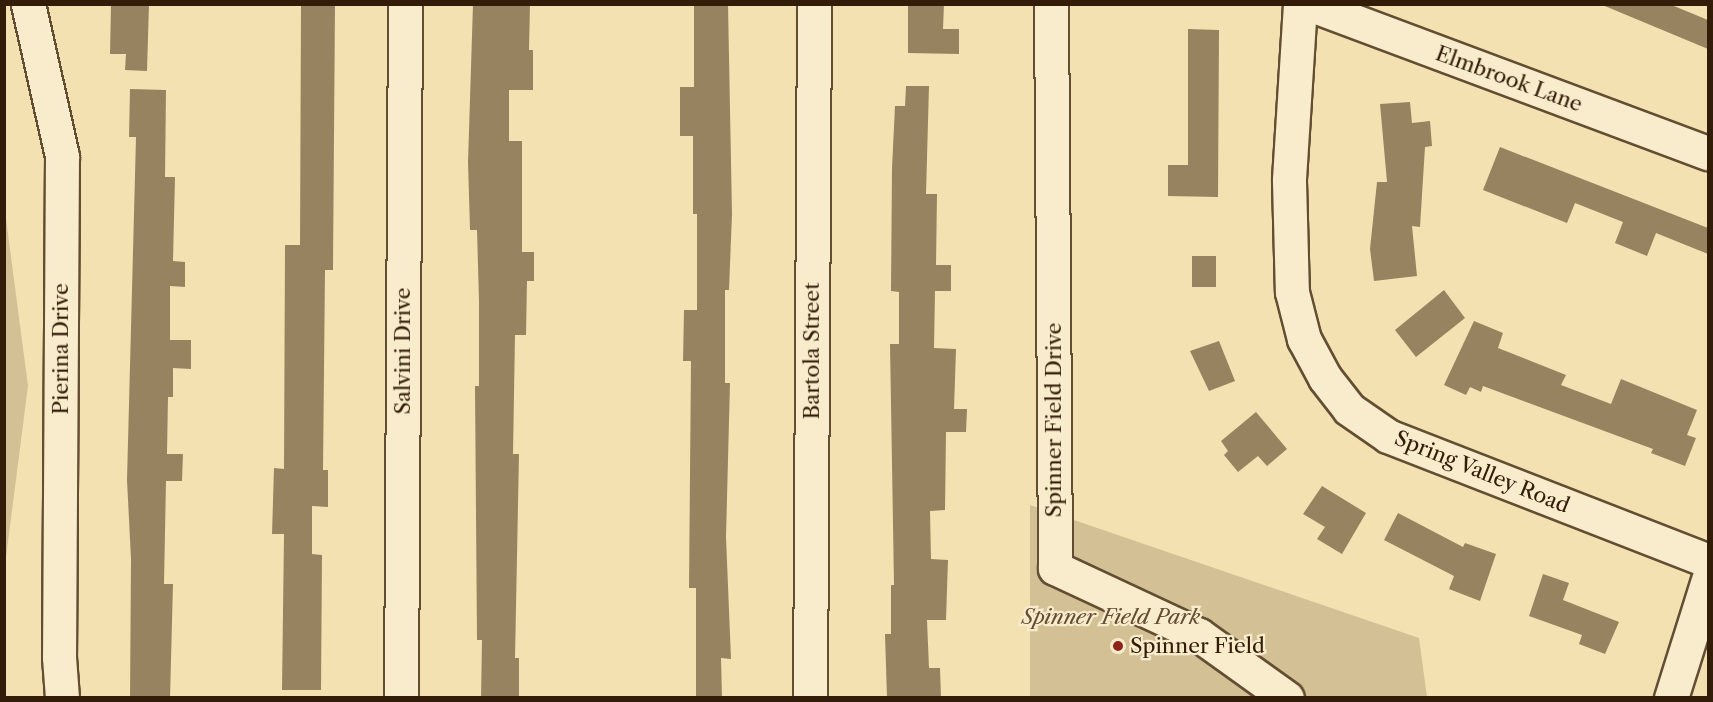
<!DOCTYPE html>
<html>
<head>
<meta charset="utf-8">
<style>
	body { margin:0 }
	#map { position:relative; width:1713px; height:702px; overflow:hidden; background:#f4e1b1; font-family:"Libre Caslon Text",serif }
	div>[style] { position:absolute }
	.green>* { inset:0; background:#d3c094 }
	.building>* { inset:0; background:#978360 }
	.roads { filter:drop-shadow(2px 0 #634e33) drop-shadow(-2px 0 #634e33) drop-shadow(0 2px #634e33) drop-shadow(0 -2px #634e33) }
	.minor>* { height:33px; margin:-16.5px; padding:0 16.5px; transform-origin:16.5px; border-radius:16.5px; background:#f8eccc }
	.dots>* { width:16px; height:16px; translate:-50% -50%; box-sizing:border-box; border:3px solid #f8eccc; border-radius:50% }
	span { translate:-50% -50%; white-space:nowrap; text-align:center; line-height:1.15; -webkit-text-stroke:4.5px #f8eccc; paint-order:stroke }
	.street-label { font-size:21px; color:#331d09 }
	.park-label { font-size:21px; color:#634e33; font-style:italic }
	.poi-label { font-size:21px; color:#331d09 }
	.left { translate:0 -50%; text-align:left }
	.frame { position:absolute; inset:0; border:6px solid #331d09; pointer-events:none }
</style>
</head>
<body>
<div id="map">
	<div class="green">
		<i style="clip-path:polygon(5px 211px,28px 386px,5px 565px)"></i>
		<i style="clip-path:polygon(1030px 505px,1419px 638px,1427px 697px,1030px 698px)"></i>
	</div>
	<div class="building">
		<i style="clip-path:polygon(111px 4px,149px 4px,147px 71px,125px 70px,126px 54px,110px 54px)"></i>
		<i style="clip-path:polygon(301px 4px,335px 4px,333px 270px,325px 270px,323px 470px,328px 470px,328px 507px,312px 506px,312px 554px,322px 555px,321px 690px,282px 690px,284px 534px,272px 534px,274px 468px,284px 469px,285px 245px,300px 245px)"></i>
		<i style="clip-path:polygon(473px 4px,530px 4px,529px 50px,533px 50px,533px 90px,509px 90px,509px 141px,522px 141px,522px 252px,534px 252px,534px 281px,527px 281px,526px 335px,515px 335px,513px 454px,519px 454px,515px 658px,519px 658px,519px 698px,481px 698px,482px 640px,477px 640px,475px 386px,479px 386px,479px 301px,477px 230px,470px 230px,468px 162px)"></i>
		<i style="clip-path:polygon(694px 4px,728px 4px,732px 214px,729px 290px,725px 290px,725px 383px,730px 383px,726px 537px,731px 659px,721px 658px,722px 698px,696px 698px,696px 588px,689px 588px,691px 361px,683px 361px,684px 310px,697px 310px,697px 214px,693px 214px,693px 136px,680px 136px,680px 87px,694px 87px)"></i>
		<i style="clip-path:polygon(908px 4px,944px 4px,943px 29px,959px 29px,959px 54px,908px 53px)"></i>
		<i style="clip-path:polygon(1600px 4px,1669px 4px,1708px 20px,1708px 49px)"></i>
		<i style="clip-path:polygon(1188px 29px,1219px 30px,1218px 197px,1168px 196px,1168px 165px,1188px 165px)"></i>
		<i style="clip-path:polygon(906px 86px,929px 86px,926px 194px,937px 194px,936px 265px,951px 265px,951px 291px,935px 291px,934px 348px,956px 349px,954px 409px,967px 409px,966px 432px,946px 432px,945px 510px,930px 511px,931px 559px,948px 560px,946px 620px,927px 620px,929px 668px,940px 668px,941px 698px,887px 698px,885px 634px,891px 634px,891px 585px,894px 585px,890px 344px,899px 344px,899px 292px,891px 291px,892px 168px,895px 106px,905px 106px)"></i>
		<i style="clip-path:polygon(130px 89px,166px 90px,165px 177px,175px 177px,173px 261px,185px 262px,185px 287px,170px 286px,170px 340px,191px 340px,191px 369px,173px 368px,173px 397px,168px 397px,167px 454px,183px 454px,182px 481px,166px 481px,164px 584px,173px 584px,170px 698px,130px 698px,131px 559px,127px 480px,136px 137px,129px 137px)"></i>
		<i style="clip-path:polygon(1410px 102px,1412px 123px,1430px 121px,1432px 146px,1425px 147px,1420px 227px,1412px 226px,1417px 276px,1374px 281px,1370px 249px,1377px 182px,1387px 182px,1380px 104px)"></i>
		<i style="clip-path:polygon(1500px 147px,1708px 228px,1708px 254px,1656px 233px,1647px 256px,1615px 243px,1623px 222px,1575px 203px,1567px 223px,1483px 190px)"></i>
		<i style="clip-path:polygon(1192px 256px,1216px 256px,1216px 287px,1192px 287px)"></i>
		<i style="clip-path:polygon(1444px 290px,1465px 318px,1416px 357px,1395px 330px)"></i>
		<i style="clip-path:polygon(1474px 321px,1503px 333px,1498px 348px,1566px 375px,1561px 385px,1611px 404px,1621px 379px,1697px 410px,1687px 435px,1696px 438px,1685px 466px,1651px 453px,1653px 449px,1483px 386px,1481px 392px,1470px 387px,1466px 395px,1444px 385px)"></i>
		<i style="clip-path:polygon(1219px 341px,1235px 381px,1209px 391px,1190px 351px)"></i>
		<i style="clip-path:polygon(1256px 412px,1287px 449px,1267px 466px,1258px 456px,1238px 472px,1224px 455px,1228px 451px,1221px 441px)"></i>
		<i style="clip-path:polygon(1322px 486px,1366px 513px,1342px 554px,1317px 539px,1325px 527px,1303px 514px)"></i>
		<i style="clip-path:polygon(1398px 513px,1463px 547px,1465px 543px,1496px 554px,1480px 601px,1449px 589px,1454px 576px,1384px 540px)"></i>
		<i style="clip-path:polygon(1543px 574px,1569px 583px,1563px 600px,1619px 622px,1605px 654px,1579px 644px,1582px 635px,1529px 616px)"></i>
	</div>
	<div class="roads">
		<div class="minor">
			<i style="left:28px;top:4px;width:156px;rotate:77.4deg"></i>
			<i style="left:62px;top:156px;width:501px;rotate:90.34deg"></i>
			<i style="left:59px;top:657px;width:41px;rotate:85.8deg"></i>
			<i style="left:1051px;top:4px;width:564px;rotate:89.59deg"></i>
			<i style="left:1055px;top:568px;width:159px;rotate:25deg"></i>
			<i style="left:1199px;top:635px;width:108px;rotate:35.6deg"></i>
			<i style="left:1300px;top:4px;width:177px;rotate:93.6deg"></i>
			<i style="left:1289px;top:181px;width:111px;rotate:88.5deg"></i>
			<i style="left:1292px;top:292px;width:49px;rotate:75.7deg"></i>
			<i style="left:1304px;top:339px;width:44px;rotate:61.7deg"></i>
			<i style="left:1325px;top:378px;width:39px;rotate:52deg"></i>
			<i style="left:1349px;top:409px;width:47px;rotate:34.7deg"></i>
			<i style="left:1388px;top:436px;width:344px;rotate:21.3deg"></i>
			<i style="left:1309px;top:4px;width:426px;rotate:20.5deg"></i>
			<i style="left:401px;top:698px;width:694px;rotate:-89.67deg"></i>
			<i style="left:810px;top:698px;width:694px;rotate:-89.67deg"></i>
			<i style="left:1671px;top:698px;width:124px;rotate:-72.6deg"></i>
		</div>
	</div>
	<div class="dots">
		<i style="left:1118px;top:646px;background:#8f2418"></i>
	</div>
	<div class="street-label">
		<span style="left:1509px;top:79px;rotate:20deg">Elmbrook Lane</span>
		<span style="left:61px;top:349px;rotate:-90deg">Pierina Drive</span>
		<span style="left:403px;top:351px;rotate:-90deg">Salvini Drive</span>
		<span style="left:812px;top:351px;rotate:-90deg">Bartola Street</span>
		<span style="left:1054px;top:420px;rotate:-90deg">Spinner Field Drive</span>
		<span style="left:1482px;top:472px;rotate:22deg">Spring Valley Road</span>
	</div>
	<div class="park-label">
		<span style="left:1111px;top:617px">Spinner Field Park</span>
	</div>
	<div class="poi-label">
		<span class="left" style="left:1130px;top:646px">Spinner Field</span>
	</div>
	<div class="frame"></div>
</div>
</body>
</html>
